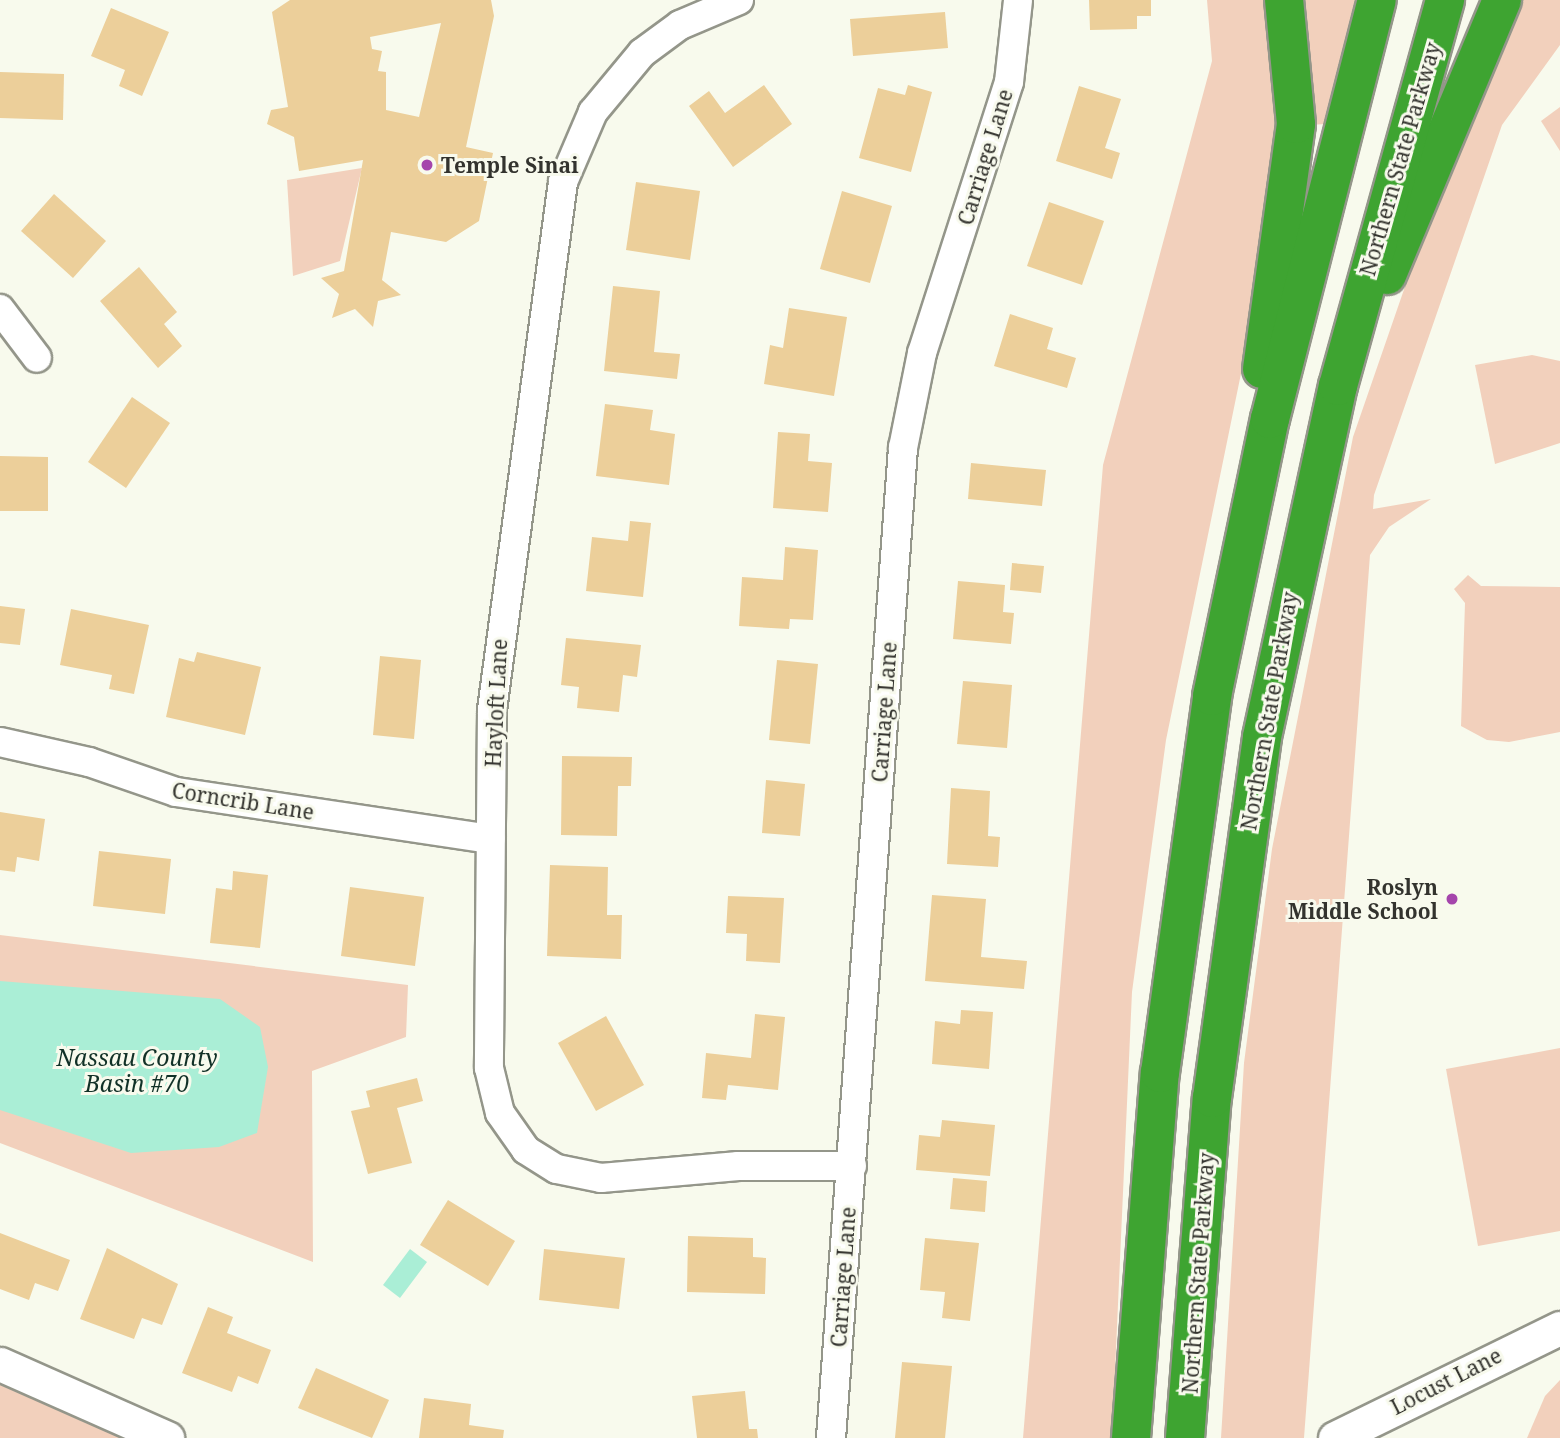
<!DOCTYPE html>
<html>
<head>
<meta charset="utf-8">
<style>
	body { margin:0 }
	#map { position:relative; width:1560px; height:1438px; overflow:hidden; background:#f8faed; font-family:"Noto Serif",serif }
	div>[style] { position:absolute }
	.green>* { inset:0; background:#f2d0bc }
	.water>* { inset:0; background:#aaeed6 }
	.building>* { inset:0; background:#eccf9a }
	.roads { filter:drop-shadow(2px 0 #94968a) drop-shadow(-2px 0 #94968a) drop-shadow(0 2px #94968a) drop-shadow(0 -2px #94968a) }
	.minor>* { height:28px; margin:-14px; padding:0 14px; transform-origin:14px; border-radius:14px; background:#fff }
	.tertiary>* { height:33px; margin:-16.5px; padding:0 16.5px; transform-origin:16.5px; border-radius:16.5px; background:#fff }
	.motorway>* { height:38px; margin:-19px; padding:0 19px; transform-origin:19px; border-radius:19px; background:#3ea431 }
	.dots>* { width:19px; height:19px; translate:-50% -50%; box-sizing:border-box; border:4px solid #f8faed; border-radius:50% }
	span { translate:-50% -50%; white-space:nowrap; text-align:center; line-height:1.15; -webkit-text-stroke:6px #f8faed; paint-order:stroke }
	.street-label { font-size:21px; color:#33332e }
	.poi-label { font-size:21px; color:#33332e; font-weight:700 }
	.left { translate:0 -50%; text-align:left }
	.right { translate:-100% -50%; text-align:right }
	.water-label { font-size:23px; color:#113127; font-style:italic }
</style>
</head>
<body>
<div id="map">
	<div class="green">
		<i style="clip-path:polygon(1207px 0,1273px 0,1289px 139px,1166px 740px,1132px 992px,1112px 1438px,1023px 1438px,1103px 465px,1212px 61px)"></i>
		<i style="clip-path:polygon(1297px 0,1357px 0,1326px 124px,1309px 125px)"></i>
		<i style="clip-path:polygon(1517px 0,1560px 0,1560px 45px,1502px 125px,1374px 495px,1373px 509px,1431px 499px,1389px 527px,1370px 555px,1304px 1438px,1221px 1438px,1244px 1063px,1272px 849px,1353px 437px,1418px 249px)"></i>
		<i style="clip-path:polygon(1560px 107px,1560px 151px,1541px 121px)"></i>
		<i style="clip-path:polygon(362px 168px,340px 261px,293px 276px,287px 180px)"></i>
		<i style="clip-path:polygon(1532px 355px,1560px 361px,1560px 443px,1495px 464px,1475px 365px)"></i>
		<i style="clip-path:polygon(1468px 575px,1481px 586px,1560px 587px,1560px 732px,1509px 742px,1487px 740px,1461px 726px,1465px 603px,1454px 589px)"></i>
		<i style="clip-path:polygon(0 935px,408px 985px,406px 1037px,312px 1071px,313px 1262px,0 1143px)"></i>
		<i style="clip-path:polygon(1560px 1048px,1560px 1231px,1478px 1246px,1446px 1069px)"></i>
		<i style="clip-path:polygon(0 1364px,151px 1438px,0 1438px)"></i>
		<i style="clip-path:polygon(1560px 1380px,1560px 1438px,1527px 1438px,1545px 1396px)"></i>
	</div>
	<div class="water">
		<i style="clip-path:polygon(0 981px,220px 999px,260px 1027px,268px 1067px,257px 1133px,219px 1147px,131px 1153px,0 1110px)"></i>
		<i style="clip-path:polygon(410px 1249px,427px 1262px,400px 1298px,383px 1285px)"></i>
	</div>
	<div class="building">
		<i style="clip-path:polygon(evenodd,290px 0,491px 0,494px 16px,466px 147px,493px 153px,479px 221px,446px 242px,391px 232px,382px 280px,401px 295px,378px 301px,373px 327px,355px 309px,332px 318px,339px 294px,321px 278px,344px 271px,363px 160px,299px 171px,294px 137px,267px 124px,271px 110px,288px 107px,272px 12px,290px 0,441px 23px,419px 117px,386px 110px,386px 72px,378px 71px,382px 51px,372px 49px,370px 37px,441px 23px)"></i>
		<i style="clip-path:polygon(1089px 0,1151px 0,1151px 16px,1137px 16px,1137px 29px,1090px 30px)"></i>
		<i style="clip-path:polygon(111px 8px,169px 32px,142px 96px,119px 86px,125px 70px,91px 56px)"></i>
		<i style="clip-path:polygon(945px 12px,948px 48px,853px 56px,850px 19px)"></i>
		<i style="clip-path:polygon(0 72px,64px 74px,63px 120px,0 118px)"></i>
		<i style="clip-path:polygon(764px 85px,792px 124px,733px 167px,689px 106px,709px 91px,725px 113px)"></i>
		<i style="clip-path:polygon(908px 85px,932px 92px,911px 172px,859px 158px,878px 88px,905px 95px)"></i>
		<i style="clip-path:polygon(1079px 86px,1121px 99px,1105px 148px,1120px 153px,1112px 179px,1056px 161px)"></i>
		<i style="clip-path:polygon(636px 182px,700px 191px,690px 260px,626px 250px)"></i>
		<i style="clip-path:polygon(842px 191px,892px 206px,870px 283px,820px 269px)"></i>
		<i style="clip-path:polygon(54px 194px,106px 241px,73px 278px,21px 231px)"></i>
		<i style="clip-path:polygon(1049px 202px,1104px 221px,1082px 285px,1027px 266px)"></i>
		<i style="clip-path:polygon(139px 267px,177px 312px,164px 324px,182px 346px,158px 368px,100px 301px)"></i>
		<i style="clip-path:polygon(613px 286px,660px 291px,654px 352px,680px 354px,677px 379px,604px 371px)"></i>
		<i style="clip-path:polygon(789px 308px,847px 317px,834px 396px,764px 384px,770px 345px,783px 348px)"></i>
		<i style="clip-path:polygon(1010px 314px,1053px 328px,1047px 349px,1076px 358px,1067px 388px,994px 366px)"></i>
		<i style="clip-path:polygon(132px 397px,170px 423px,126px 488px,88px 462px)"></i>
		<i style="clip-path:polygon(605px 404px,653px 410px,650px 430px,675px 434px,669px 485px,596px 476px)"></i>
		<i style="clip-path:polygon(778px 432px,810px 434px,808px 461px,832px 463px,828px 512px,773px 508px)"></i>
		<i style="clip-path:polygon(0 456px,48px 457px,48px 511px,0 511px)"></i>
		<i style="clip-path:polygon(971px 463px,1046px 470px,1042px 506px,968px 499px)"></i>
		<i style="clip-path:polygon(630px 521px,651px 523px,643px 597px,586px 591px,592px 537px,628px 541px)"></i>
		<i style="clip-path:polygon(785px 547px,818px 550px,813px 620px,790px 619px,789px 629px,739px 626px,742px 577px,783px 580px)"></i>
		<i style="clip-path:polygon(1012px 563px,1044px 566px,1041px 593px,1010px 590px)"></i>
		<i style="clip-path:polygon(958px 581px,1005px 585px,1003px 612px,1014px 613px,1011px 644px,953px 639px)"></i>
		<i style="clip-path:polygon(0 606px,25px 609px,20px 645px,0 643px)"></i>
		<i style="clip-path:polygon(71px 609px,149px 625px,134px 694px,109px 689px,112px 675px,60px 665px)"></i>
		<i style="clip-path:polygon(566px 638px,641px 645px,637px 677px,623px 675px,619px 712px,577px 708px,579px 687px,561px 685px)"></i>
		<i style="clip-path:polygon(197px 652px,261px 667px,245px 735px,166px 717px,179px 658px,194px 662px)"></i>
		<i style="clip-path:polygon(380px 656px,421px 660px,414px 739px,373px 735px)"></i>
		<i style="clip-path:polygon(777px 660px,818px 664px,810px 744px,769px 740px)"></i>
		<i style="clip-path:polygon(963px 681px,1012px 685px,1007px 748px,957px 744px)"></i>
		<i style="clip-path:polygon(562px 756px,632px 757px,631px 786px,618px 786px,617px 836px,561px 835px)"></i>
		<i style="clip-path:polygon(766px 780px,805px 784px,800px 836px,762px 833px)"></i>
		<i style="clip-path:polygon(951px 788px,990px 791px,988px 836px,1000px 837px,998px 867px,947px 864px)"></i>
		<i style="clip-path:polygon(0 812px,45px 819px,39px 861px,17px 857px,15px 872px,0 870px)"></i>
		<i style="clip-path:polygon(99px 851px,171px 859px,165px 914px,93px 906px)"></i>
		<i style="clip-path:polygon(550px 865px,608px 867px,607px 915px,622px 915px,621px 959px,547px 956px)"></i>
		<i style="clip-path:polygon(233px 871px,268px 875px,260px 948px,210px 943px,216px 888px,232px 890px)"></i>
		<i style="clip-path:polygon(350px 887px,424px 897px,415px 966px,341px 956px)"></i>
		<i style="clip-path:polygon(932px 895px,986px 899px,981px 957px,1027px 961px,1024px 989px,925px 981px)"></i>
		<i style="clip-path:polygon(728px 896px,784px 898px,780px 963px,746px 961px,747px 934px,726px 933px)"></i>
		<i style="clip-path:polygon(961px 1010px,993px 1012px,989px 1069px,932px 1064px,935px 1021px,960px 1024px)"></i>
		<i style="clip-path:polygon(755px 1014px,785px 1017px,778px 1090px,728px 1085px,726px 1100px,702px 1098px,706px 1053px,751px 1058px)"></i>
		<i style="clip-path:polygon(606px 1016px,644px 1085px,596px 1111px,558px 1043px)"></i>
		<i style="clip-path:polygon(417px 1078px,423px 1101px,397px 1108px,412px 1163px,368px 1174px,351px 1111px,370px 1107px,366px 1091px)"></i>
		<i style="clip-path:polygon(942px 1120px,995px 1125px,990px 1176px,916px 1170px,919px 1135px,940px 1137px)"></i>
		<i style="clip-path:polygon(953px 1178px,987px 1181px,985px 1212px,950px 1209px)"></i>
		<i style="clip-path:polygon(448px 1200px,515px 1241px,488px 1286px,420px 1245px)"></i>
		<i style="clip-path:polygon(0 1233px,70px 1260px,58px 1291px,35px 1283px,29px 1300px,0 1289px)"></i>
		<i style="clip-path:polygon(688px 1236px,753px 1238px,753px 1257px,766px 1258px,765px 1294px,687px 1292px)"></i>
		<i style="clip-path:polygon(925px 1238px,979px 1243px,970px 1321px,942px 1318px,945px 1292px,920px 1290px)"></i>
		<i style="clip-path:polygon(107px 1248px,178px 1284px,162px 1325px,142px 1318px,134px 1339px,80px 1319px)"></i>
		<i style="clip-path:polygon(544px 1249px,625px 1258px,619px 1309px,539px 1300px)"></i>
		<i style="clip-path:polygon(208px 1307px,233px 1317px,227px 1333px,271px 1350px,258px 1384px,238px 1376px,232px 1392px,182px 1373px)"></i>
		<i style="clip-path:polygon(902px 1362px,952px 1366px,945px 1438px,895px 1438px)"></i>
		<i style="clip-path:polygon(316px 1368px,389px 1400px,372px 1438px,298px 1408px)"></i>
		<i style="clip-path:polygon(745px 1391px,749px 1429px,757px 1429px,758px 1438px,697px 1438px,692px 1396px)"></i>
		<i style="clip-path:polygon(424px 1398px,471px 1404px,469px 1425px,504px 1430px,503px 1438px,419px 1438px)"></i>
	</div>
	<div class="roads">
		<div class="minor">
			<i style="left:739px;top:0;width:64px;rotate:157deg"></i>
			<i style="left:680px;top:25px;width:47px;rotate:143.6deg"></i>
			<i style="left:642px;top:53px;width:77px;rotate:129.7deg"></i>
			<i style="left:593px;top:112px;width:76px;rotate:113.2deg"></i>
			<i style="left:563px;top:182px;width:533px;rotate:97.66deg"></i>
			<i style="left:492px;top:710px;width:358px;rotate:90.5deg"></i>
			<i style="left:489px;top:1068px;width:46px;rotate:76.3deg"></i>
			<i style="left:500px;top:1113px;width:45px;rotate:54.9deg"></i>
			<i style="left:526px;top:1150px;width:36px;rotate:32deg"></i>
			<i style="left:557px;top:1169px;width:45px;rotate:11.6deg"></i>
			<i style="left:601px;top:1178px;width:138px;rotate:-5deg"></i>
			<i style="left:738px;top:1166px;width:114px"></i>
			<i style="left:0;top:309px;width:61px;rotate:52.9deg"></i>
			<i style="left:0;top:742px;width:91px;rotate:12.7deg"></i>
			<i style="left:89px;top:762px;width:92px;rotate:19deg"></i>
			<i style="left:176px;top:792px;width:318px;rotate:8.5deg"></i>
			<i style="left:831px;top:1438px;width:993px;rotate:-85.84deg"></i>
			<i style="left:903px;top:448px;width:97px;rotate:-78.7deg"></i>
			<i style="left:922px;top:353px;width:285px;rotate:-72.2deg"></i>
			<i style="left:1009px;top:82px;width:82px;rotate:-83.7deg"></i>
		</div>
		<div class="tertiary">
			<i style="left:0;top:1364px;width:183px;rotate:23.9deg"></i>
			<i style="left:1335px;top:1438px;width:250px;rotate:-26.1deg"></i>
		</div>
		<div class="motorway">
			<i style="left:1387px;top:275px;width:298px;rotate:-67.3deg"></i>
			<i style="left:1262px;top:369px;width:247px;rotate:-82.1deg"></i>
			<i style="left:1296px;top:124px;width:125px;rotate:-95.5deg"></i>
			<i style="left:1131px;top:1438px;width:366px;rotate:-85.5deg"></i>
			<i style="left:1160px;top:1073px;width:381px;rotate:-82.1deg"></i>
			<i style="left:1212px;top:696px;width:283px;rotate:-78.2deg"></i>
			<i style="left:1270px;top:419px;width:432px;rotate:-75.7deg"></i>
			<i style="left:1185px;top:1438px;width:341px;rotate:-85.5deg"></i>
			<i style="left:1212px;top:1098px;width:364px;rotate:-82.1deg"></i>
			<i style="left:1262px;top:737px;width:359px;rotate:-77.8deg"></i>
			<i style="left:1338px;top:386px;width:401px;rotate:-74.5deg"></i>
		</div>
	</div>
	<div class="dots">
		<i style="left:427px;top:165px;background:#a545ac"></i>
		<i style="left:1452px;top:899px;background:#a545ac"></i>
	</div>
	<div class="street-label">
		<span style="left:985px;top:157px;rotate:-73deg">Carriage Lane</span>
		<span style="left:1400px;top:159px;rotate:-74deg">Northern State Parkway</span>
		<span style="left:496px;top:703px;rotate:-87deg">Hayloft Lane</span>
		<span style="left:1269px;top:711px;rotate:-80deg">Northern State Parkway</span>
		<span style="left:884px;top:712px;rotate:-86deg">Carriage Lane</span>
		<span style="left:243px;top:801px;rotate:9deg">Corncrib Lane</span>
		<span style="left:1198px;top:1273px;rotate:-86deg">Northern State Parkway</span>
		<span style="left:843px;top:1277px;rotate:-86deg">Carriage Lane</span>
		<span style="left:1446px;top:1381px;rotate:-27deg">Locust Lane</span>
	</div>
	<div class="poi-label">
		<span class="left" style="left:441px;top:165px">Temple Sinai</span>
		<span class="right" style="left:1438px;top:899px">Roslyn<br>Middle School</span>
	</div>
	<div class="water-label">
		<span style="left:137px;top:1070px">Nassau County<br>Basin #70</span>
	</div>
</div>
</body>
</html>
